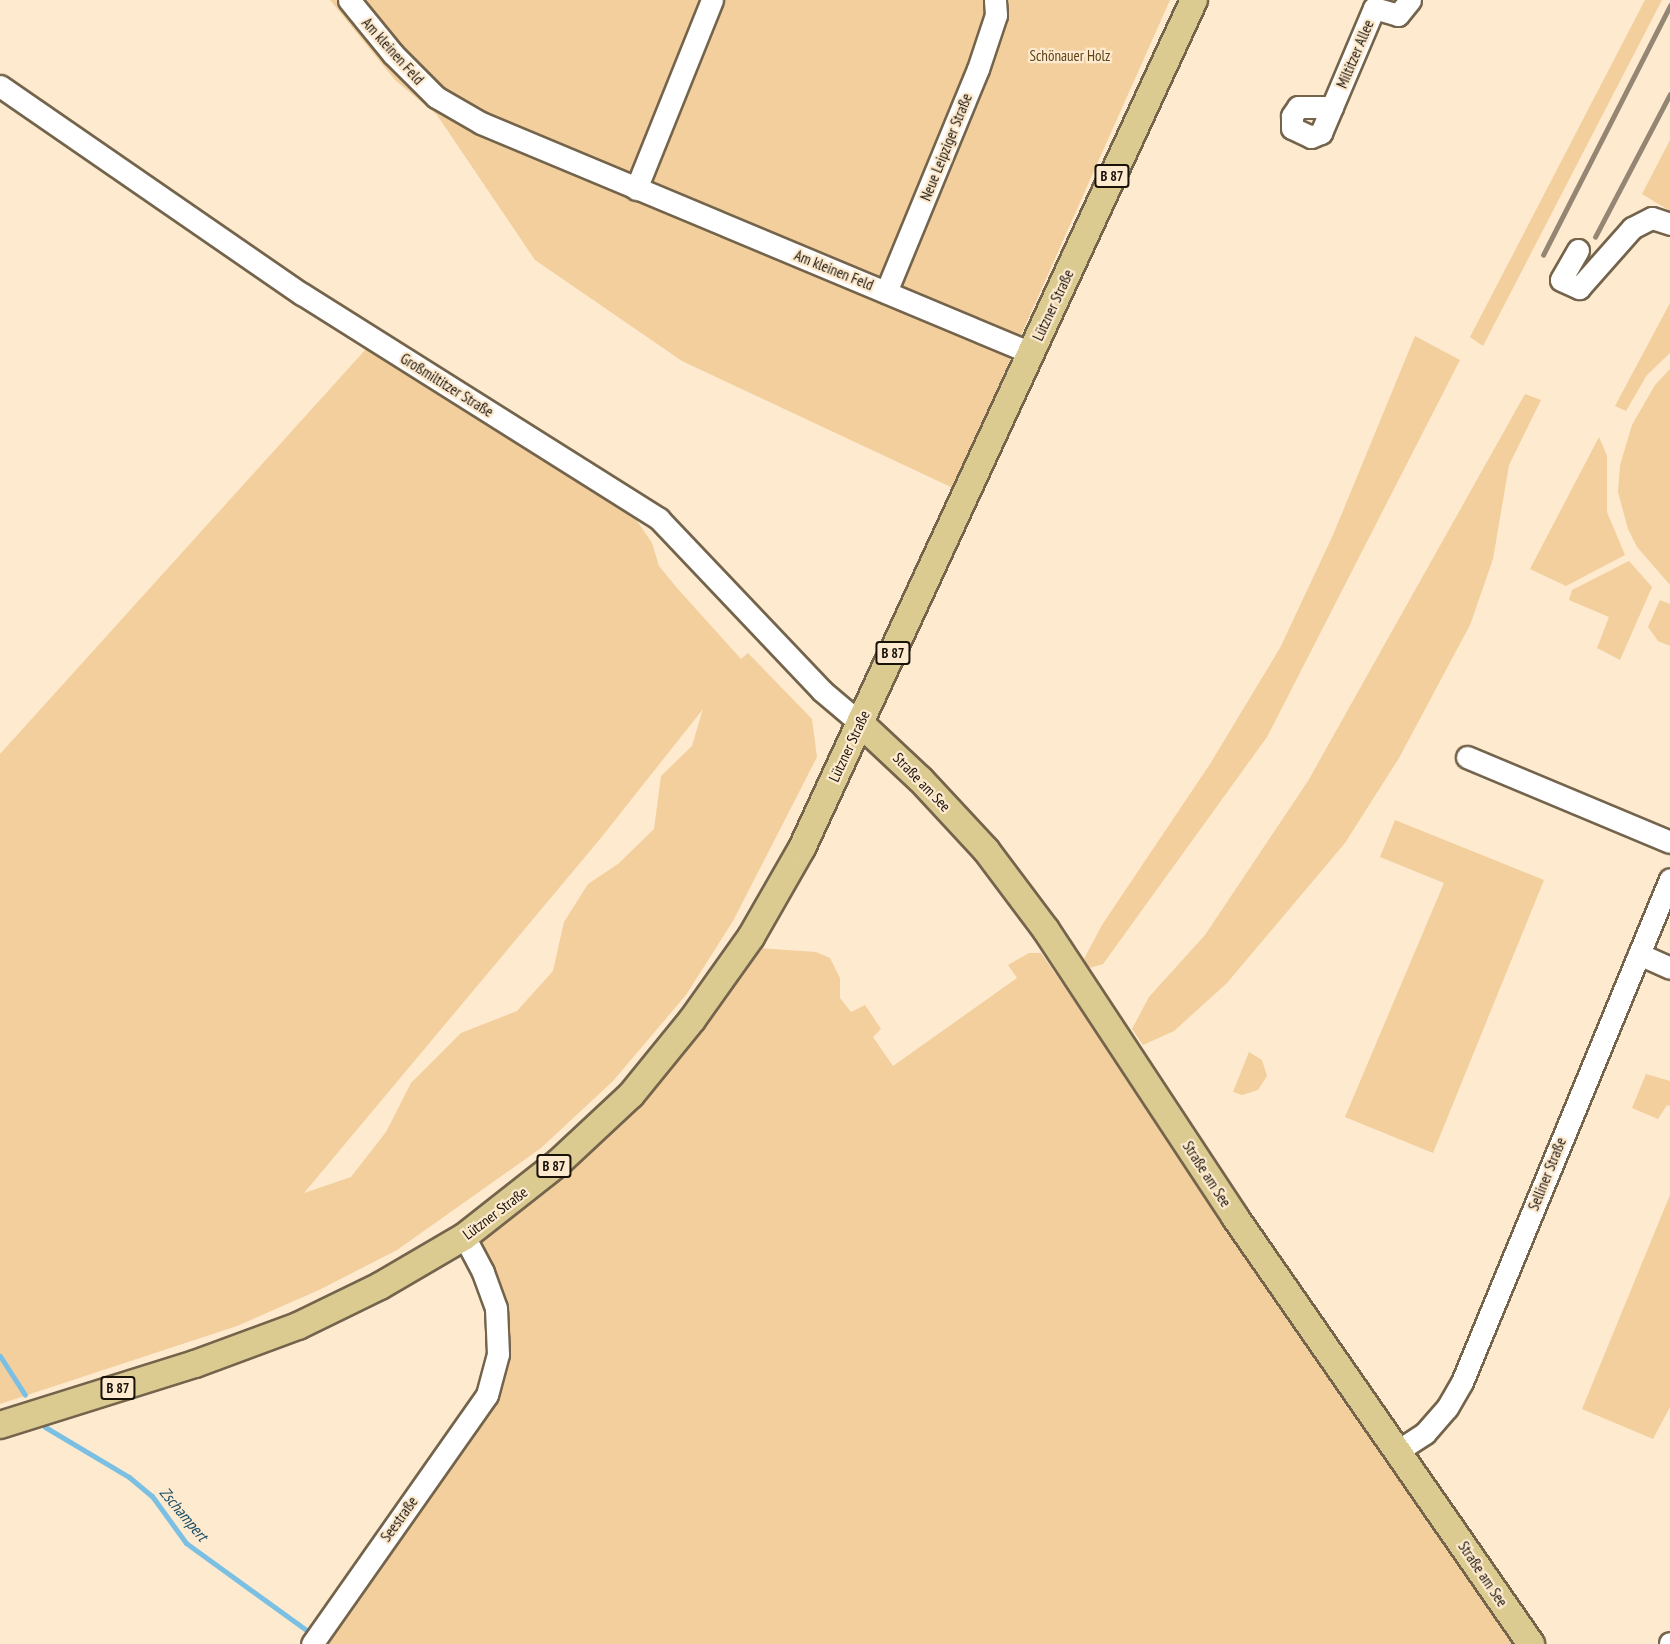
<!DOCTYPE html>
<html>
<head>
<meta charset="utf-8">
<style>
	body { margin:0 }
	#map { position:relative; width:1670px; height:1644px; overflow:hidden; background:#fdeacf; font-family:"PT Sans Narrow",sans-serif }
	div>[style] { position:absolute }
	.green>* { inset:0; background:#f2cf9d }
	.stream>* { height:5px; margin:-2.5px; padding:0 2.5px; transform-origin:2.5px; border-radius:2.5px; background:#7bc0e3 }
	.roads { filter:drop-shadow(2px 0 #74644c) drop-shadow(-2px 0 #74644c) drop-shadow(0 2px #74644c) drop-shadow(0 -2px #74644c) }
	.minor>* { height:21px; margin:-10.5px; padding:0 10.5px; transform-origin:10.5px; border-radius:10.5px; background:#fff }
	.major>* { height:26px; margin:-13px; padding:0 13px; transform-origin:13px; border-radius:13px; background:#dccb91 }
	.rail>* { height:4.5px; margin:-2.25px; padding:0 2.25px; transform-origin:2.25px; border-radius:2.25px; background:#948673 }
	span { translate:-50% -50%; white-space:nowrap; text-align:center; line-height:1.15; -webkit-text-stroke:4.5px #fdeacf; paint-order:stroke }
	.shield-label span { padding:2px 4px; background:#fdeacf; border:2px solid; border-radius:4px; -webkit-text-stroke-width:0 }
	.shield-label { font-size:14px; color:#191209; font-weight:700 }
	.street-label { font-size:15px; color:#191209 }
	.park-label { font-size:15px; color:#5d4317 }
	.water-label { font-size:16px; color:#154c65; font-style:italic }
</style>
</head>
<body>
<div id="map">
	<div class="green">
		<i style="clip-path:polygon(330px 0,1170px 0,953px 488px,682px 361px,535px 260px,437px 115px,395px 80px)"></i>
		<i style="clip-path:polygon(1645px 0,1662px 0,1483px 346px,1470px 337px)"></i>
		<i style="clip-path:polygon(1670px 140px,1670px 211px,1642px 194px)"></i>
		<i style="clip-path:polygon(1670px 303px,1670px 353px,1647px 375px,1626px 411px,1615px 406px)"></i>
		<i style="clip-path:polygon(1415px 336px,1460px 360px,1267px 737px,1103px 964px,1089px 968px,1084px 959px,1102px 925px,1210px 764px,1280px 648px,1333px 535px)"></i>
		<i style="clip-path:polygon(evenodd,366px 349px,620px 504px,635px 518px,652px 543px,659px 566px,677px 588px,741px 659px,748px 653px,812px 719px,817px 757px,733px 921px,686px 995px,613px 1081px,541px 1148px,397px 1250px,319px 1290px,237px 1326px,0 1404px,0 754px,366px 349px,703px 709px,692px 746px,661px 776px,654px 829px,618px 864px,588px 884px,564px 922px,553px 971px,517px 1011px,461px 1033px,411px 1083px,386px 1132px,351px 1177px,304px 1193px,600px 839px,703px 709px)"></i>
		<i style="clip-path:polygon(1670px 369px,1670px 585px,1637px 547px,1628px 529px,1618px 492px,1620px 465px,1632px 425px,1655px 385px)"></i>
		<i style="clip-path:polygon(1525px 394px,1541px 400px,1509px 465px,1493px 559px,1470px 625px,1399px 758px,1345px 843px,1227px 983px,1174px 1031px,1143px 1045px,1132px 1029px,1149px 997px,1205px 935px,1308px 781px)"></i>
		<i style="clip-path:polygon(1599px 437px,1607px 456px,1607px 512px,1625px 555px,1566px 586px,1530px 569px)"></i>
		<i style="clip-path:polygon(1629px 561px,1652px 587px,1620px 660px,1597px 648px,1609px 617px,1569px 600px,1572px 590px)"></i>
		<i style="clip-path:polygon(1660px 600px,1670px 604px,1670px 646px,1658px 641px,1648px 627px)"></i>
		<i style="clip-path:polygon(1395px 820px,1544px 880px,1433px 1153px,1345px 1117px,1444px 883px,1380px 857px)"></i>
		<i style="clip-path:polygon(760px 948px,816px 952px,830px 958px,840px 978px,840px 998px,851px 1012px,865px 1005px,881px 1029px,873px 1037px,893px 1066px,1017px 978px,1008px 965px,1029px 953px,1041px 953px,1520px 1644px,321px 1644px,502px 1384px,505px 1295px,477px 1237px,698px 1025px)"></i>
		<i style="clip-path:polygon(1249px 1052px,1262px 1060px,1267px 1076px,1258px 1090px,1242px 1095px,1233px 1092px)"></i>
		<i style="clip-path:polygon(1646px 1074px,1670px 1081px,1670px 1106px,1667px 1105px,1658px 1119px,1632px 1108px)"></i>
		<i style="clip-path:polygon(1670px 1195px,1670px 1407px,1653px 1439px,1582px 1409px)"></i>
	</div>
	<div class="stream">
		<i style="left:0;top:1356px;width:46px;rotate:57.3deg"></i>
		<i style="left:45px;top:1427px;width:98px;rotate:30.8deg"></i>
		<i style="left:129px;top:1477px;width:30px;rotate:40deg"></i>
		<i style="left:152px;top:1496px;width:58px;rotate:54.1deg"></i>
		<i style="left:186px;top:1543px;width:157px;rotate:35.9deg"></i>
	</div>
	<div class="roads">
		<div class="minor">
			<i style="left:349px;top:0;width:70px;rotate:50.8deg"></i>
			<i style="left:393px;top:54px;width:61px;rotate:45deg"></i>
			<i style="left:436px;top:97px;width:52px;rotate:30deg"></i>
			<i style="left:481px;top:123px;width:596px;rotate:22.69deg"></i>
			<i style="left:0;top:86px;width:367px;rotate:34.6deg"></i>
			<i style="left:302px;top:294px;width:422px;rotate:32.2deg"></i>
			<i style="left:659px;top:519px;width:236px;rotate:46.5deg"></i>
			<i style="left:821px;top:690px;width:51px;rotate:40.2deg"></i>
			<i style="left:1332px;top:107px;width:34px;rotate:180deg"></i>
			<i style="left:1298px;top:107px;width:11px;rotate:124deg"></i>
			<i style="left:1292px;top:116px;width:12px;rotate:90deg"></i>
			<i style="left:1292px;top:128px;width:21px;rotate:25deg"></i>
			<i style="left:1311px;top:137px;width:11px;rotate:-22deg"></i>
			<i style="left:1321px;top:133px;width:28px;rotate:-67deg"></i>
			<i style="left:1332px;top:107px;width:108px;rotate:-67deg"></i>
			<i style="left:1374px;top:8px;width:25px;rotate:16deg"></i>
			<i style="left:1398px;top:15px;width:19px;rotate:-51deg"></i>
			<i style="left:636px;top:189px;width:204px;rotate:-68.1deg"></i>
			<i style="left:1578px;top:250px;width:34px;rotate:120deg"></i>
			<i style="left:1561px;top:280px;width:20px;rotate:24deg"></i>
			<i style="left:1579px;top:288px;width:80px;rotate:-48.5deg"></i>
			<i style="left:1632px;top:228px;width:22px;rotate:-27deg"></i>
			<i style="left:1652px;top:218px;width:19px;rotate:18deg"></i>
			<i style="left:886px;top:292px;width:241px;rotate:-67.6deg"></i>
			<i style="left:978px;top:69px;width:57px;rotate:-71.6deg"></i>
			<i style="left:996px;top:15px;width:15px;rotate:-94deg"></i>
			<i style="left:1467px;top:757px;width:220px;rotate:22.7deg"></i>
			<i style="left:1639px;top:954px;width:34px;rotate:24deg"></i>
			<i style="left:1399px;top:1450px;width:31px;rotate:-33deg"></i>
			<i style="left:1425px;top:1433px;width:33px;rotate:-49deg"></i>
			<i style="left:1447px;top:1408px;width:30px;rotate:-60deg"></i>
			<i style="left:1462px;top:1382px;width:544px;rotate:-67.53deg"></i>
			<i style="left:312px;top:1644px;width:304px;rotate:-54.9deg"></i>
			<i style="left:487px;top:1395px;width:42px;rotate:-75deg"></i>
			<i style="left:498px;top:1354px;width:46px;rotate:-92.5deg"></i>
			<i style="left:496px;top:1308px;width:38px;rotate:-110deg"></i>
			<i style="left:483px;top:1272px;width:40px;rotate:-118deg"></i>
			<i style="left:1670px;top:1644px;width:1px;rotate:-90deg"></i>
		</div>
		<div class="major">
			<i style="left:860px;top:723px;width:83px;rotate:43.1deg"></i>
			<i style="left:921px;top:780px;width:96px;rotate:47.1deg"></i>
			<i style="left:986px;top:850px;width:100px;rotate:53.1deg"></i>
			<i style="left:1046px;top:930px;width:344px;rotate:56.6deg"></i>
			<i style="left:1235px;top:1217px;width:520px;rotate:55.27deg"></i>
			<i style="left:0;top:1425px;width:204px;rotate:-17.4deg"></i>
			<i style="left:195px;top:1364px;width:110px;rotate:-20.3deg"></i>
			<i style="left:298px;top:1326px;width:91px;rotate:-26deg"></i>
			<i style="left:380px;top:1286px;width:97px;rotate:-30.3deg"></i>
			<i style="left:464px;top:1237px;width:120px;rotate:-38.2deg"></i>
			<i style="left:558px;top:1163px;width:100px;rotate:-43deg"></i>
			<i style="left:631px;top:1095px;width:97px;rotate:-50.9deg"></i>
			<i style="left:692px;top:1020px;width:102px;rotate:-54.6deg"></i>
			<i style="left:751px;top:937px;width:103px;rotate:-60.2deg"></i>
			<i style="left:802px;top:848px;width:934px;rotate:-65.19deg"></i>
		</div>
	</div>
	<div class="rail">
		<i style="left:1595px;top:237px;width:161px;rotate:-62.3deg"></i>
		<i style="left:1543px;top:255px;width:280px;rotate:-63deg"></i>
	</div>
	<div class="shield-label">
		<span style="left:1112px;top:176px">B 87</span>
		<span style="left:893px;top:653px">B 87</span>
		<span style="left:554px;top:1166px">B 87</span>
		<span style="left:118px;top:1388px">B 87</span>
	</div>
	<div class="street-label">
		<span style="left:393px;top:51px;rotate:48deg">Am kleinen Feld</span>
		<span style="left:1355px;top:54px;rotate:-67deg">Miltitzer Allee</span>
		<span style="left:946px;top:147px;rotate:-68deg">Neue Leipziger Straße</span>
		<span style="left:834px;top:270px;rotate:22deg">Am kleinen Feld</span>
		<span style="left:1053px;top:305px;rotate:-65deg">Lützner Straße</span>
		<span style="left:447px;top:385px;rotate:32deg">Großmiltitzer Straße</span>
		<span style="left:849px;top:746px;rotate:-65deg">Lützner Straße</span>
		<span style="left:922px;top:782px;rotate:46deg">Straße am See</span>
		<span style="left:1207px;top:1174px;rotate:57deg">Straße am See</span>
		<span style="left:1547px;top:1174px;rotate:-68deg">Selliner Straße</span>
		<span style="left:495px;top:1213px;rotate:-37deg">Lützner Straße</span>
		<span style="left:399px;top:1519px;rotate:-54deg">Seestraße</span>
		<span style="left:1483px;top:1574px;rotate:56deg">Straße am See</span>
	</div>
	<div class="park-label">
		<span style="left:1070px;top:56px">Schönauer Holz</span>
	</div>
	<div class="water-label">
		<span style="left:184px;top:1514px;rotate:50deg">Zschampert</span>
	</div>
</div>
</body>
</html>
